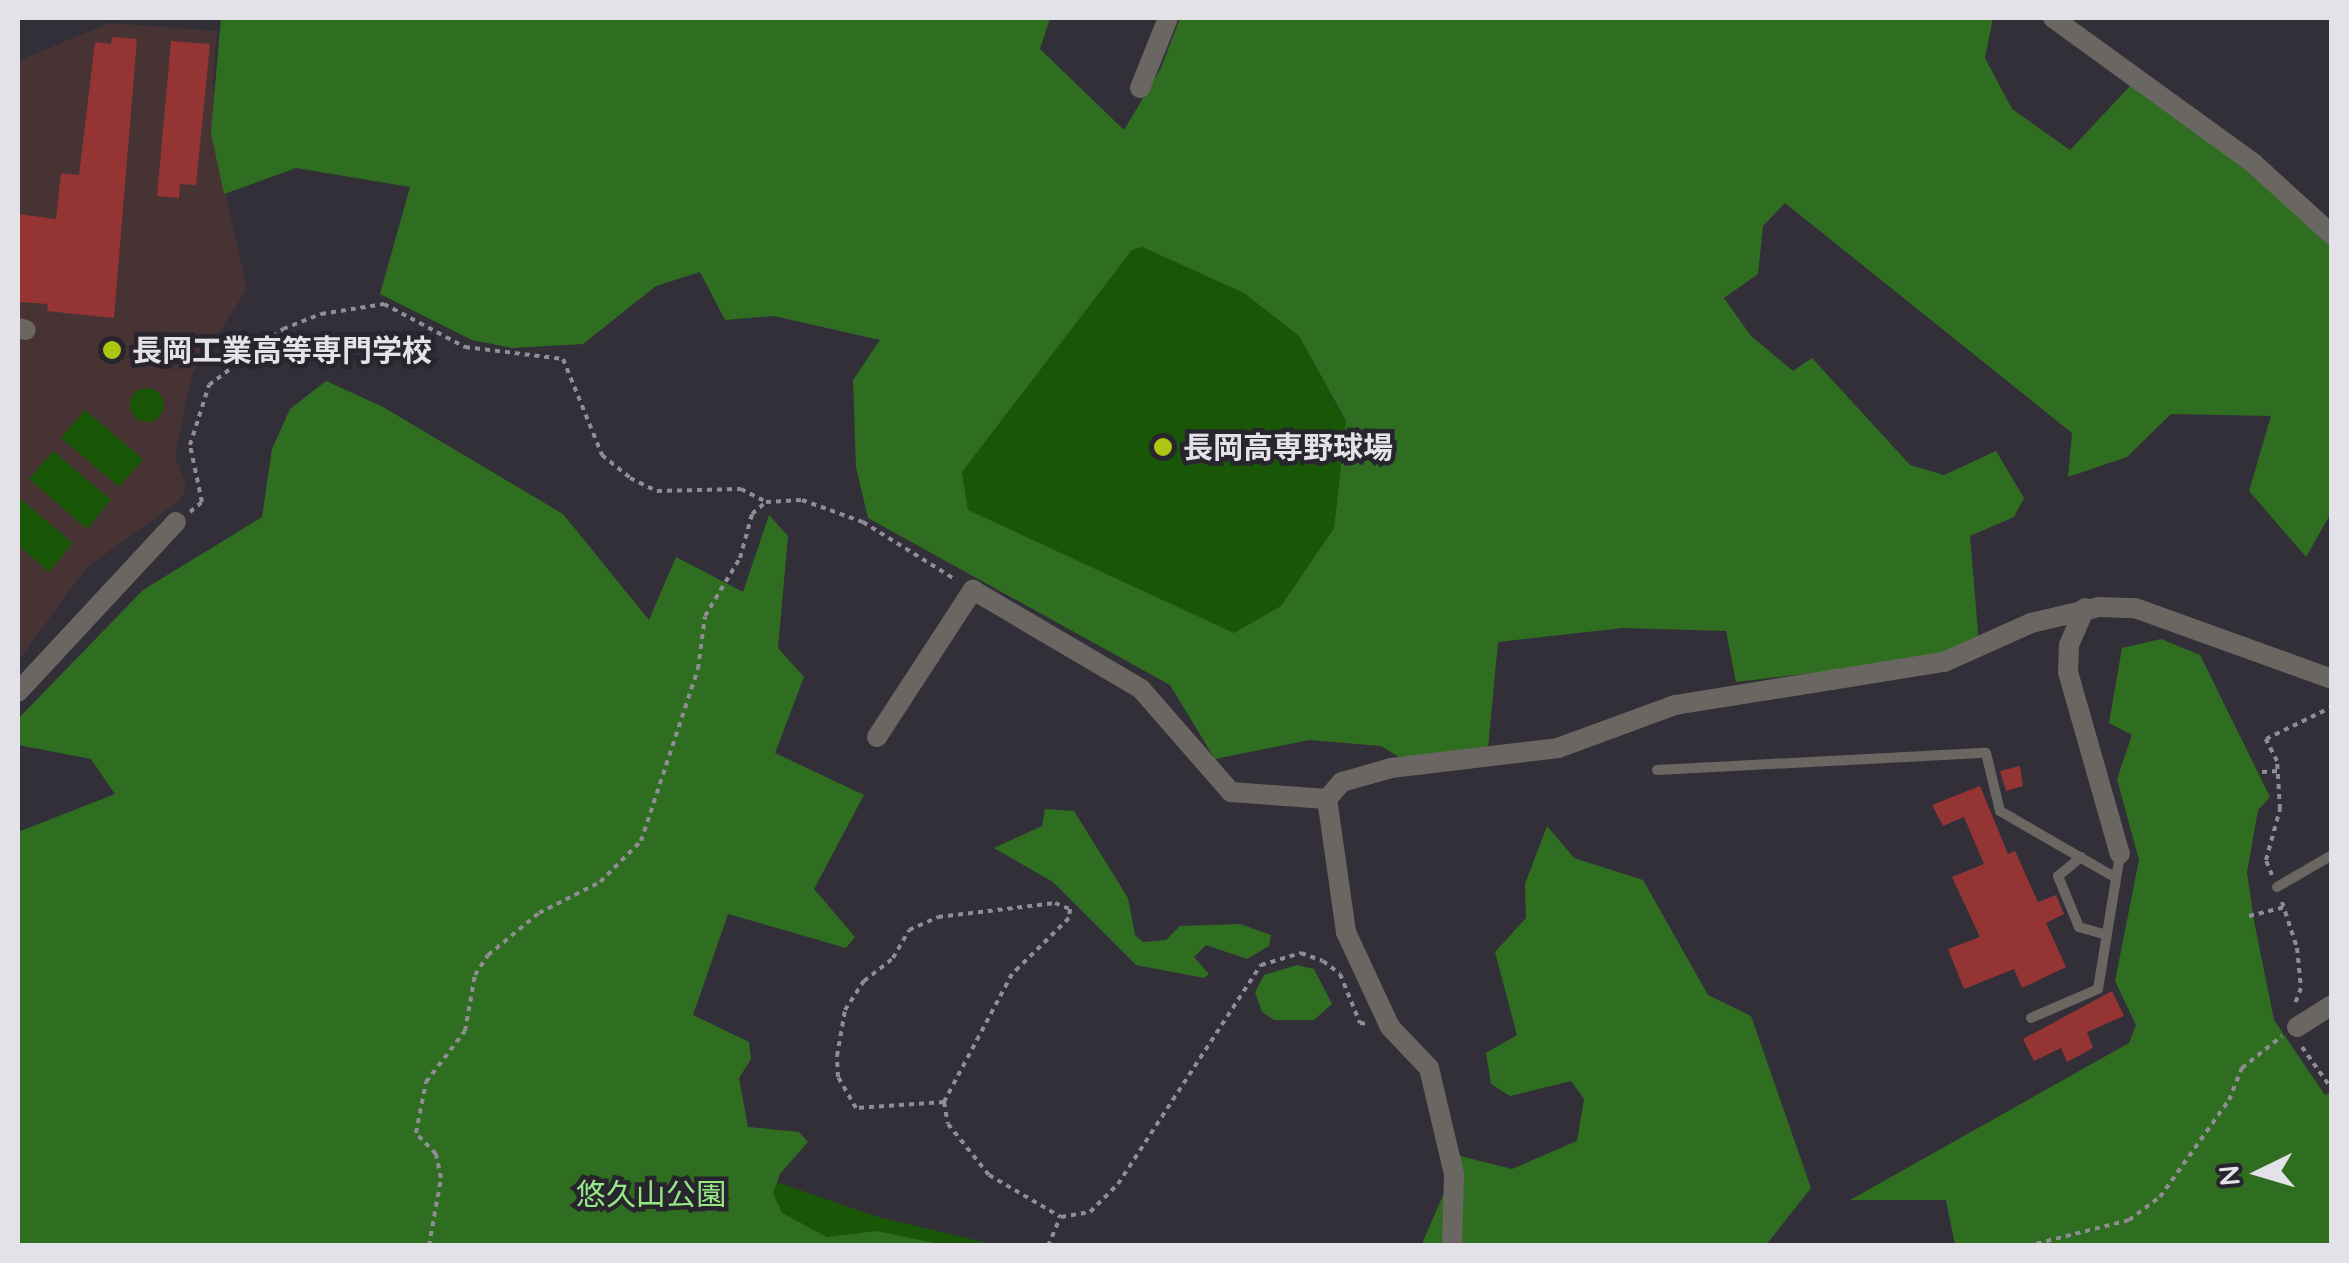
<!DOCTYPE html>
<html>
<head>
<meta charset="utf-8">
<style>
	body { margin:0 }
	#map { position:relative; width:2349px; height:1263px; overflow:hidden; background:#332f39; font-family:Quicksand,"Noto Sans JP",sans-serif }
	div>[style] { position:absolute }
	.industrial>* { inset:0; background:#473334 }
	.green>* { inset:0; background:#195608 }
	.round { border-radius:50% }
	.forest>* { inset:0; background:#2f6e21 }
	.building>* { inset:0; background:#943534 }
	.path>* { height:4px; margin-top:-2px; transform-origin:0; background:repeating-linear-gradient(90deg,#908d96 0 5px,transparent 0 10px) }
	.lane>* { height:10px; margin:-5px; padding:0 5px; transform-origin:5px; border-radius:5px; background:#6a6762 }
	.street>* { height:20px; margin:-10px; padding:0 10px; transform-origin:10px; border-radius:10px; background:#6a6762 }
	.dots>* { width:28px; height:28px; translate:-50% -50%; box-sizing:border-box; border:5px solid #29252f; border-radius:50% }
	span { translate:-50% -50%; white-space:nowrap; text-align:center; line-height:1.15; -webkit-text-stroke:9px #29252f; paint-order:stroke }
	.poi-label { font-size:30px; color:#e4e2e9; font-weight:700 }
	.left { translate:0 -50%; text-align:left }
	.park-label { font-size:30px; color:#95e984 }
	.frame { position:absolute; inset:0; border:20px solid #e4e2e9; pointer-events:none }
	.north { position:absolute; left:2209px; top:1123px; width:100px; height:100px; -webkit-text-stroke:8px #29252f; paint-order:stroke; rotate:265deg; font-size:28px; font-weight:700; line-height:40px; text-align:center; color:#e4e2e9 }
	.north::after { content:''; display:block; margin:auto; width:35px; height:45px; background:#e4e2e9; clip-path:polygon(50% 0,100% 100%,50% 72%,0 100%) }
</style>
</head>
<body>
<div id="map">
	<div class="industrial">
		<i style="clip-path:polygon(110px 23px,217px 31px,213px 81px,221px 175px,247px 289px,192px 374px,175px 457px,187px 487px,179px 501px,87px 567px,18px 661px,18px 61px)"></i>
	</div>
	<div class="green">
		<i style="clip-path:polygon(1142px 247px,1244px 293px,1299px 336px,1346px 422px,1334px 528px,1281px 606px,1234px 634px,968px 511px,962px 472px,1132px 249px)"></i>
		<i class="round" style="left:130px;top:388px;width:34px;height:34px"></i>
		<i style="clip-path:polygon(85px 410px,143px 459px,119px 487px,61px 438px)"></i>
		<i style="clip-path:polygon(53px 451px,111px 500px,87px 529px,29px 479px)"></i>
		<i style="clip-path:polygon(18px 497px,73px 543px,49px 572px,18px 545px)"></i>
		<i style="clip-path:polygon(635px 1133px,878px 1217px,996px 1245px,535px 1246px)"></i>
	</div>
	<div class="forest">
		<i style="clip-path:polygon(evenodd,221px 18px,1050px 18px,1040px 49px,1124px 130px,1161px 68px,1180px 18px,1993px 18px,1985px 58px,2012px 109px,2070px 150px,2131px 85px,2245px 169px,2331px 245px,2331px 513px,2306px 557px,2249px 491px,2271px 416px,2171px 414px,2127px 457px,2068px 477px,2072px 433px,1785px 203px,1763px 226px,1758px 274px,1724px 298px,1751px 336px,1793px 371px,1812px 358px,1910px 465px,1944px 475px,1996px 451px,2024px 498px,2014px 517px,1970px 536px,1979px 644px,1930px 659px,1736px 682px,1726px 631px,1623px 628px,1498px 642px,1488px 748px,1399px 757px,1381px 746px,1309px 740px,1215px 759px,1170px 685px,868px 518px,856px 467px,853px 380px,880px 340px,774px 316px,725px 320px,700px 272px,656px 286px,583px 344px,512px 348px,472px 340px,380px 294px,410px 187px,296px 168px,224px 194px,211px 133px,221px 18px,1142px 247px,1244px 293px,1299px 336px,1346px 421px,1334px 528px,1281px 606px,1234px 633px,968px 510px,962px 472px,1132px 250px,1142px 247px)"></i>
		<i style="clip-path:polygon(326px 381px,383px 407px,563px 514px,649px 620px,676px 557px,743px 592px,769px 515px,788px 536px,778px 648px,804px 677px,775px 753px,864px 795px,814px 889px,855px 937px,846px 948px,728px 914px,693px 1015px,749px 1042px,751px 1059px,739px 1078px,748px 1127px,799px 1132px,808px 1142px,780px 1174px,773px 1193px,782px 1213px,827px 1237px,876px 1231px,944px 1245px,18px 1245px,18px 832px,115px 794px,91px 759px,18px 745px,18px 719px,143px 590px,262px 517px,272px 449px,290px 409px)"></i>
		<i style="clip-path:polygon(2161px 639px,2200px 655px,2270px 797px,2258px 810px,2247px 872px,2254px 921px,2274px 1020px,2325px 1095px,2331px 1092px,2331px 1245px,1955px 1245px,1946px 1200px,1850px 1200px,2129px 1043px,2136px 1025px,2115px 981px,2139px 860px,2117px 779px,2132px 735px,2109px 723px,2122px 648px)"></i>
		<i style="clip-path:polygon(1045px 809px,1074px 811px,1128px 898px,1135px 935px,1143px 942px,1166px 940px,1180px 926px,1240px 924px,1271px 935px,1269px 946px,1247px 959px,1206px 945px,1194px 957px,1209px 974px,1204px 978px,1136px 965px,1053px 882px,994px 848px,1042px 826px)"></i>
		<i style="clip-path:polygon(1547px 826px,1574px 858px,1643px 880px,1708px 995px,1751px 1016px,1811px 1188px,1766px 1245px,1421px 1246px,1460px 1156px,1512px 1169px,1577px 1141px,1584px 1099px,1571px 1081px,1510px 1096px,1491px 1084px,1486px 1053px,1517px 1035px,1495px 952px,1526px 918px,1525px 884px)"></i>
		<i style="clip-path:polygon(1297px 965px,1314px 969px,1332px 1004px,1314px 1020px,1274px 1020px,1262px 1012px,1255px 992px,1264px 975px)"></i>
	</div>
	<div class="building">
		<i style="clip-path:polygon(112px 37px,137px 39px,114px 318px,47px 311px,48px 304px,18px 302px,18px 214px,56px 219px,61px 173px,79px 175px,95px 42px,111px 44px)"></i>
		<i style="clip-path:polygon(171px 41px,210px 44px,196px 185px,180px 184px,179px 198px,157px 196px)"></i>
		<i style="clip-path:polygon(2020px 766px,2023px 786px,2006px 791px,2000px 771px)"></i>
		<i style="clip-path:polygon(1980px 786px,2008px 854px,2015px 851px,2038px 902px,2056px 895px,2064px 914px,2046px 923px,2066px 967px,2022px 988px,2014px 969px,1964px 989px,1948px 949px,1980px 937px,1952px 877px,1984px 864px,1964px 817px,1943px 826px,1932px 805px)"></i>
		<i style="clip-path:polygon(2112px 991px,2124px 1016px,2087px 1032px,2093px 1048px,2067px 1062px,2061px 1048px,2034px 1061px,2023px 1039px)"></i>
	</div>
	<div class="path">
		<i style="left:190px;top:512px;width:16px;rotate:-40deg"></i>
		<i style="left:202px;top:502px;width:58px;rotate:-101.9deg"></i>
		<i style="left:190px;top:445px;width:63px;rotate:-72.4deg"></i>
		<i style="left:209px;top:385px;width:93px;rotate:-37.1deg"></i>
		<i style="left:283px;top:329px;width:41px;rotate:-21.5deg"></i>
		<i style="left:321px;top:314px;width:64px;rotate:-9deg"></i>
		<i style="left:384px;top:304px;width:92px;rotate:28deg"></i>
		<i style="left:465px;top:347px;width:99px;rotate:7deg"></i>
		<i style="left:563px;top:359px;width:104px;rotate:67.9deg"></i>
		<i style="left:602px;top:455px;width:36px;rotate:39deg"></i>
		<i style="left:630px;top:478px;width:30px;rotate:26deg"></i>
		<i style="left:657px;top:491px;width:84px;rotate:-1.4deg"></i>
		<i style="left:741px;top:489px;width:28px;rotate:27deg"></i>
		<i style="left:2262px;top:772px;width:16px;rotate:-4deg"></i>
		<i style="left:2272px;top:875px;width:16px;rotate:-112deg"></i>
		<i style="left:2266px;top:860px;width:53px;rotate:-74.6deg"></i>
		<i style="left:2280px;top:809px;width:48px;rotate:-93.6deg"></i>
		<i style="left:2277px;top:761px;width:25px;rotate:-117deg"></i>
		<i style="left:2266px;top:739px;width:73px;rotate:-25.9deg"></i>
		<i style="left:2282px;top:902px;width:48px;rotate:71.9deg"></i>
		<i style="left:2297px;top:948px;width:40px;rotate:84.3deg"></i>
		<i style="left:2301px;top:988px;width:17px;rotate:111deg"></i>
		<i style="left:2249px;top:916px;width:36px;rotate:-14deg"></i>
		<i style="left:2302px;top:1047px;width:47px;rotate:54.6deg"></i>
		<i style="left:944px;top:1102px;width:88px;rotate:176.1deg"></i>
		<i style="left:856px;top:1108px;width:36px;rotate:-120deg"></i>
		<i style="left:838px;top:1077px;width:21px;rotate:-93deg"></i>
		<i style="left:837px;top:1056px;width:47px;rotate:-80.1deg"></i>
		<i style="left:845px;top:1010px;width:35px;rotate:-57deg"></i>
		<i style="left:864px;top:981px;width:37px;rotate:-38deg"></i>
		<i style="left:893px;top:958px;width:32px;rotate:-60deg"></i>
		<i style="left:909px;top:930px;width:32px;rotate:-24deg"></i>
		<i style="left:938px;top:917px;width:118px;rotate:-6.8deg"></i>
		<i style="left:1055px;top:903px;width:16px;rotate:22deg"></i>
		<i style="left:1070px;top:909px;width:9px;rotate:96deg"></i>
		<i style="left:1069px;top:918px;width:80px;rotate:135.5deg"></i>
		<i style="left:1012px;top:974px;width:145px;rotate:118deg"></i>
		<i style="left:944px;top:1102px;width:22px;rotate:80deg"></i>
		<i style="left:948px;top:1124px;width:65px;rotate:51.2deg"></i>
		<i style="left:989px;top:1175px;width:83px;rotate:30.3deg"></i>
		<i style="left:1061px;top:1217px;width:29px;rotate:-10deg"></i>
		<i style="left:1090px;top:1212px;width:40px;rotate:-45deg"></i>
		<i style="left:1118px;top:1184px;width:262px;rotate:-56.9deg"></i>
		<i style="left:1261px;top:965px;width:42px;rotate:-16.7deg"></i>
		<i style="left:1301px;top:953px;width:23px;rotate:20deg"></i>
		<i style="left:1323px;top:961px;width:21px;rotate:37deg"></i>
		<i style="left:1340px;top:974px;width:53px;rotate:67.8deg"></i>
		<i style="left:1360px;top:1023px;width:9px;rotate:6deg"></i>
		<i style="left:429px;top:1246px;width:69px;rotate:-80deg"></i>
		<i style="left:441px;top:1178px;width:25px;rotate:-102deg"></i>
		<i style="left:436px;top:1154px;width:29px;rotate:-134deg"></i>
		<i style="left:416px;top:1133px;width:52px;rotate:-78.9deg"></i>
		<i style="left:426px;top:1082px;width:64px;rotate:-52.6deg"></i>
		<i style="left:465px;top:1031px;width:57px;rotate:-79.9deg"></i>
		<i style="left:475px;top:975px;width:24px;rotate:-57deg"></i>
		<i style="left:488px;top:955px;width:66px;rotate:-39.5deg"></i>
		<i style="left:539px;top:913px;width:68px;rotate:-26.9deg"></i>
		<i style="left:600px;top:882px;width:58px;rotate:-45deg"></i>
		<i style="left:641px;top:841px;width:181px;rotate:-71.7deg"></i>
		<i style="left:698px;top:669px;width:53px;rotate:-82.5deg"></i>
		<i style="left:705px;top:616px;width:68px;rotate:-58.9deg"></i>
		<i style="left:740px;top:558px;width:46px;rotate:-74.7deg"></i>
		<i style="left:752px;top:514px;width:18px;rotate:-41deg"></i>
		<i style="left:766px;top:502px;width:36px;rotate:-3deg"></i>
		<i style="left:802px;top:500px;width:65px;rotate:19.8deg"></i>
		<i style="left:863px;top:522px;width:110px;rotate:31.9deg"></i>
		<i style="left:1048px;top:1246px;width:30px;rotate:-67deg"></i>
		<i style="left:2027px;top:1246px;width:105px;rotate:-14.3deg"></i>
		<i style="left:2129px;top:1220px;width:39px;rotate:-37deg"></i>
		<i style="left:2160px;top:1197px;width:119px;rotate:-54.6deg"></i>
		<i style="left:2229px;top:1100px;width:35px;rotate:-68deg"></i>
		<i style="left:2242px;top:1068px;width:51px;rotate:-38.7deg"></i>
	</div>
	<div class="lane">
		<i style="left:1657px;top:770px;width:329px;rotate:-3deg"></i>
		<i style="left:1986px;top:753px;width:60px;rotate:76.4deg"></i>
		<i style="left:2000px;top:811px;width:134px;rotate:30deg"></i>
		<i style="left:2081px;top:857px;width:30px;rotate:140deg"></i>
		<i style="left:2058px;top:876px;width:55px;rotate:67.6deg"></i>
		<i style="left:2079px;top:927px;width:29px;rotate:16deg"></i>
		<i style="left:2277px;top:887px;width:64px;rotate:-30.2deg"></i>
		<i style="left:2031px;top:1018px;width:73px;rotate:-23.4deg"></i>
		<i style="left:2098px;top:989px;width:137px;rotate:-80.7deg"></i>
	</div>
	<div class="street">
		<i style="left:2053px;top:18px;width:247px;rotate:35.9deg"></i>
		<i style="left:2253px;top:163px;width:107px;rotate:42.3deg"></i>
		<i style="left:1140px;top:88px;width:75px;rotate:-68.2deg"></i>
		<i style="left:18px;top:328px;width:8px;rotate:14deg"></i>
		<i style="left:2085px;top:608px;width:40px;rotate:113.4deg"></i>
		<i style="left:2069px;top:645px;width:27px;rotate:92deg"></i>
		<i style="left:2068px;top:672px;width:189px;rotate:74.1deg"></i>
		<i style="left:18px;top:692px;width:232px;rotate:-47.1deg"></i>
		<i style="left:877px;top:737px;width:176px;rotate:-56.9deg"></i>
		<i style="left:973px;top:590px;width:195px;rotate:30.5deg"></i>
		<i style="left:1141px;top:689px;width:137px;rotate:48.9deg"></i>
		<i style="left:1231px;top:792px;width:96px;rotate:4.2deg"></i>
		<i style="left:2297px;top:1027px;width:41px;rotate:-32.2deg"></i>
		<i style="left:1452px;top:1246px;width:72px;rotate:-88.4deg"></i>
		<i style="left:1454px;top:1174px;width:109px;rotate:-103.3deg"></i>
		<i style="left:1429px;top:1068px;width:57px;rotate:-133.6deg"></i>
		<i style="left:1390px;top:1027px;width:105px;rotate:-114.9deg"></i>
		<i style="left:1346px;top:932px;width:134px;rotate:-98.1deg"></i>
		<i style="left:1327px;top:799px;width:23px;rotate:-49deg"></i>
		<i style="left:1342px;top:782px;width:51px;rotate:-15.9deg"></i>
		<i style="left:1391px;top:768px;width:168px;rotate:-6.8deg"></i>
		<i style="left:1558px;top:748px;width:125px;rotate:-20.2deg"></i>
		<i style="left:1675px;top:705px;width:272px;rotate:-9.1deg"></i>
		<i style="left:1944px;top:662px;width:95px;rotate:-24.1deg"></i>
		<i style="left:2031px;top:623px;width:70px;rotate:-13.2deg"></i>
		<i style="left:2099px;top:607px;width:36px;rotate:2deg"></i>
		<i style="left:2135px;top:608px;width:209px;rotate:19.8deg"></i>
	</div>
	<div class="dots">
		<i style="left:112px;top:350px;background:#acc612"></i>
		<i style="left:1163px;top:447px;background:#acc612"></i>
	</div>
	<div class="poi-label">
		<span class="left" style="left:132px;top:350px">長岡工業高等専門学校</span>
		<span class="left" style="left:1183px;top:447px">長岡高専野球場</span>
	</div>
	<div class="park-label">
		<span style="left:651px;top:1194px">悠久山公園</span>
	</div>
	<div class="frame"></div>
	<div class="north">N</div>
</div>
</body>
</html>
